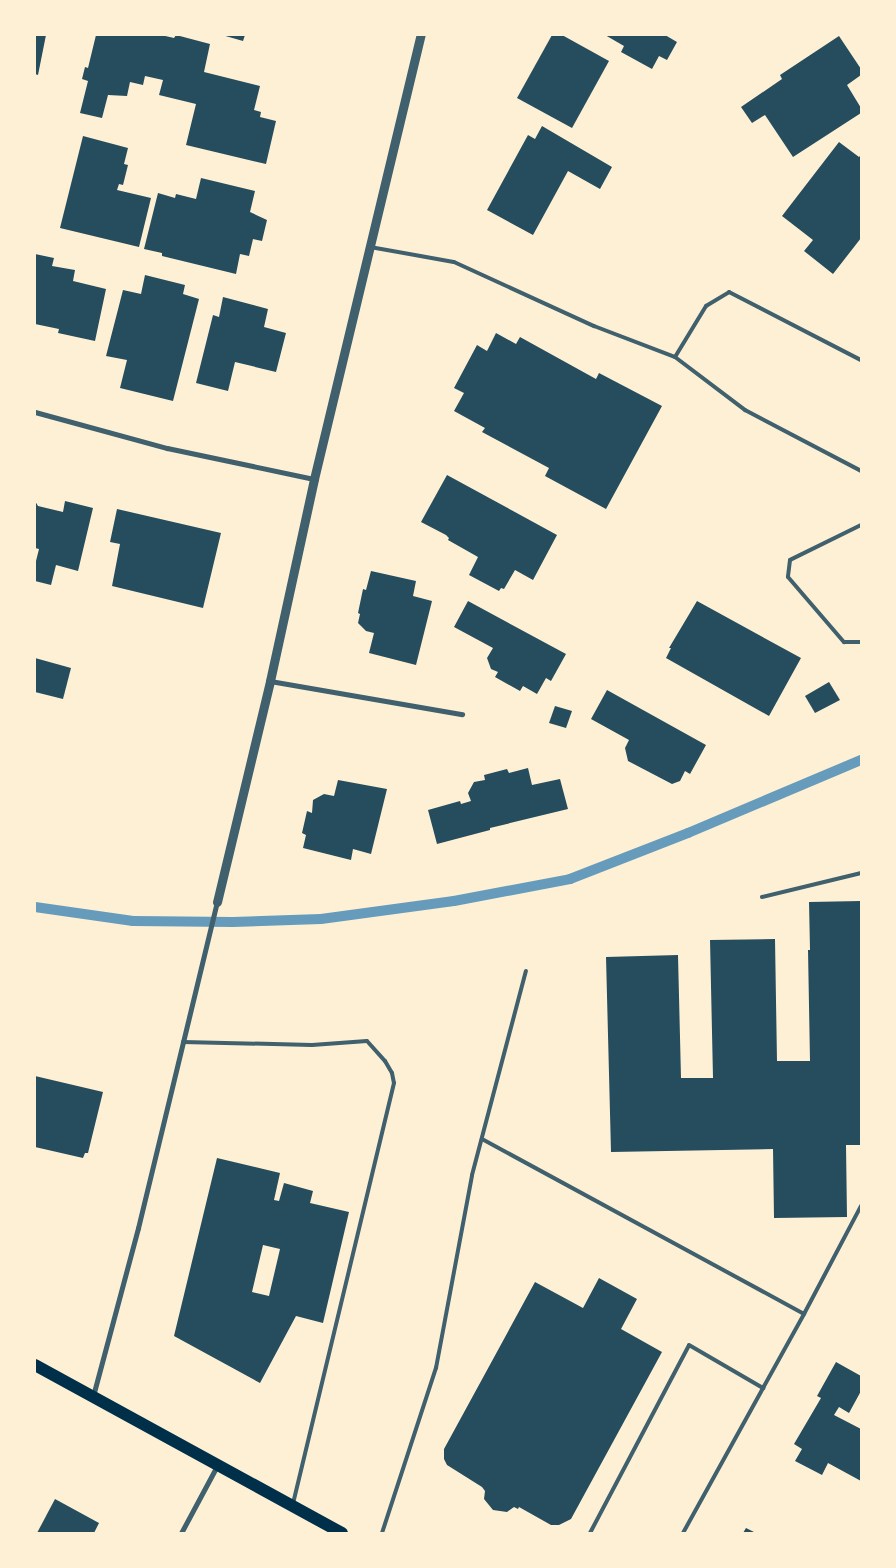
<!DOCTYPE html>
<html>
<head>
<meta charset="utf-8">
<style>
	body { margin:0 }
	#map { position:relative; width:896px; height:1568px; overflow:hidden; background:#fdf0d5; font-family:Barlow,sans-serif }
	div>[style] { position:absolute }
	.stream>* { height:10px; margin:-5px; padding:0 5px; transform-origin:5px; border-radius:5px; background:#669bbc }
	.building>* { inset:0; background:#264d5e }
	.service>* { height:4px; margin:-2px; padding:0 2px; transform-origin:2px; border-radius:2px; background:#3f606c }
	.minor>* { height:5px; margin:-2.5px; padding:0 2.5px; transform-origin:2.5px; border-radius:2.5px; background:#3f606c }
	.tertiary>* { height:9px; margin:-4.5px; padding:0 4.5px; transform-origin:4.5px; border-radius:4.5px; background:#3f606c }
	.primary>* { height:12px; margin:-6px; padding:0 6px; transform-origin:6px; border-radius:6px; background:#003049 }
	span { translate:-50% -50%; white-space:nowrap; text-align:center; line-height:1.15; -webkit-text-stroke:4.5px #fdf0d5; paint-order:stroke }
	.frame { position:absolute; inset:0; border:36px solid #fdf0d5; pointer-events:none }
</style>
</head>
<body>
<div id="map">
	<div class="stream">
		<i style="left:35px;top:907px;width:99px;rotate:8.1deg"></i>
		<i style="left:133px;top:921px;width:100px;rotate:0.6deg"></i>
		<i style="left:233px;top:922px;width:88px;rotate:-2deg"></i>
		<i style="left:321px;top:919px;width:134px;rotate:-7.7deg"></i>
		<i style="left:454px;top:901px;width:118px;rotate:-10.7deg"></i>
		<i style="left:570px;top:879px;width:127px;rotate:-21.3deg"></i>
		<i style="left:688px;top:833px;width:188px;rotate:-22.9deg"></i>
	</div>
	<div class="building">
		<i style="clip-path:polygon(35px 35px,46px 35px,38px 75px,35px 74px)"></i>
		<i style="clip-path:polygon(96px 35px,161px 35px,174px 38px,176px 35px,210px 44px,204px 72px,260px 86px,254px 110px,261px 112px,260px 117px,276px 121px,266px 164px,186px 145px,196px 104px,159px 95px,163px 80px,145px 76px,143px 85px,130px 82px,127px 96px,108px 95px,102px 118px,80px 113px,88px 81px,82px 79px,85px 67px,88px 68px)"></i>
		<i style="clip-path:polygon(222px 35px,245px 35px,243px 41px)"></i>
		<i style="clip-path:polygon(552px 35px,562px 35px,609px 61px,572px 128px,517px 98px)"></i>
		<i style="clip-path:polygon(605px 35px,665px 35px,677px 42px,667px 60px,659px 56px,652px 69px,621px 52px,624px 46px)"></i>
		<i style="clip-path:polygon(839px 36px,861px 69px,861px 75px,847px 85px,861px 108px,861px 113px,793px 157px,765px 115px,752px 123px,741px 107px,782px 79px,780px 75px)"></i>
		<i style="clip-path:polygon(542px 126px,612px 167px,600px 189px,568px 171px,533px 235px,487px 210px,528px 135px,535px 139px)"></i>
		<i style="clip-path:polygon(83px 136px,128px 148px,124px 164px,128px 165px,123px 185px,119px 184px,117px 190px,151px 198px,139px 247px,60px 228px)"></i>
		<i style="clip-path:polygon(839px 142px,859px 157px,861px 155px,861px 238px,833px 274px,804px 251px,813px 240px,782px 216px)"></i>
		<i style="clip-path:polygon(201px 178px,255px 191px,250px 212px,267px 220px,262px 241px,253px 239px,249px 256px,240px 254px,236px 274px,162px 256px,162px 253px,144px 249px,158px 193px,175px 198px,176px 194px,196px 199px)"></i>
		<i style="clip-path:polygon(35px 254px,54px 258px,52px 266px,75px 270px,73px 281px,106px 289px,95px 341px,58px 333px,59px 329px,35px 324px)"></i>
		<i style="clip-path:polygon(145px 275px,185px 285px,183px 294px,199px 299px,173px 401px,120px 388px,127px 360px,106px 356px,123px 290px,141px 294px)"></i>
		<i style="clip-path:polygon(223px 297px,268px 309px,264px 327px,286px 333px,276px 372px,235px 362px,228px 391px,196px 383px,213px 315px,219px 317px)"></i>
		<i style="clip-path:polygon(496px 333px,516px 344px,520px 337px,596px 379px,599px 373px,662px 406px,606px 509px,545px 476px,549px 468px,482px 432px,485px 428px,454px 411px,464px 393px,454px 388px,477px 345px,487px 351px)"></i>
		<i style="clip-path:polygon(447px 475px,557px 535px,533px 580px,515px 570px,504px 589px,501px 588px,499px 591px,469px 575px,478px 557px,448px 540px,449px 538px,446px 535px,421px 522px)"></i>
		<i style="clip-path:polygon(35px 501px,38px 506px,63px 512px,65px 501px,93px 508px,78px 571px,56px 565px,51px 585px,35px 581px,35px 565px,39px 549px,35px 548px)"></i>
		<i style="clip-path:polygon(117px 509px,221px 533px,203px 608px,112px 586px,120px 544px,110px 542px)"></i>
		<i style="clip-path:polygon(371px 571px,416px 581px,413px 596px,432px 601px,416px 665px,369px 653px,374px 633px,366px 631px,358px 623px,360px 614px,358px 613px,363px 589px,366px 590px)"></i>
		<i style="clip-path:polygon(468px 601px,566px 654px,551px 681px,546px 678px,537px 694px,523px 686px,520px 691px,495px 677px,498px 672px,491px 669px,487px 658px,493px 648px,454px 627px)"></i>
		<i style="clip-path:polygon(697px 601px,801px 658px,769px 716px,666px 658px,671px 648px,669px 648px)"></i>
		<i style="clip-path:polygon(35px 658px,71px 668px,63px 699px,35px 692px)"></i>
		<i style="clip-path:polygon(829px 682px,840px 700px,815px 713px,805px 696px)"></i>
		<i style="clip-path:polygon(607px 690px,706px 745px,690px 774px,685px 771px,680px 781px,672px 784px,628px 761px,625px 748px,629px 740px,591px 719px)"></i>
		<i style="clip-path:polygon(555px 706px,572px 711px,566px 728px,549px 723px)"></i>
		<i style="clip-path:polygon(528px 768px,532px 785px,560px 779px,568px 809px,490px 828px,490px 830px,437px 844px,428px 810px,460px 801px,461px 804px,471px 801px,468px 793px,474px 782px,485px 780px,484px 775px,507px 769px,509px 773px)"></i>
		<i style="clip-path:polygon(338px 780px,387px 789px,371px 854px,353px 849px,351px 860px,303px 848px,306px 835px,302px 833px,307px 811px,312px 813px,313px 800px,324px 794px,334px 796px)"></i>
		<i style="clip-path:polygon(861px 901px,861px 1145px,846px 1145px,847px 1217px,774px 1218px,773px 1149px,611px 1152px,606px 957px,678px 955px,681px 1078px,713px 1078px,710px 940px,775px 939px,777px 1061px,810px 1061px,808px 950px,810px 950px,809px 902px)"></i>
		<i style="clip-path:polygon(35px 1076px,103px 1092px,88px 1153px,85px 1153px,83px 1158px,35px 1147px)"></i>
		<i style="clip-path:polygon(evenodd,217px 1158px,280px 1173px,274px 1200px,279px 1201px,284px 1183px,313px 1191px,310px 1203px,349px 1212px,323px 1323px,296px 1316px,260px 1383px,174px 1336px,217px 1158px,263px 1245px,280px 1249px,269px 1296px,252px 1292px,263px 1245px)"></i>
		<i style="clip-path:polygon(599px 1278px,637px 1299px,621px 1329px,662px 1352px,571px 1519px,559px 1525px,551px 1525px,519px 1507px,518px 1509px,514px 1507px,507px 1512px,493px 1510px,484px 1499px,485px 1491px,482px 1487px,447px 1465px,444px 1459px,444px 1449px,535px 1282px,583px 1308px)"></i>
		<i style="clip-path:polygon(836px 1362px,861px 1376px,861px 1391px,849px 1413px,839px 1407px,834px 1415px,861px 1429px,861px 1481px,828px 1463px,822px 1475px,795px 1461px,802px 1449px,794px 1444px,821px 1398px,817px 1396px)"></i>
		<i style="clip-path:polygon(55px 1499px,99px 1523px,94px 1533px,37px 1533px)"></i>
		<i style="clip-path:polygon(746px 1528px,756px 1533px,743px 1533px)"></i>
	</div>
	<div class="service">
		<i style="left:370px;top:247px;width:85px;rotate:10.1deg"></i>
		<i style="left:454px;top:262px;width:154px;rotate:24.6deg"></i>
		<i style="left:594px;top:326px;width:87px;rotate:20.9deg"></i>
		<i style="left:675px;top:357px;width:88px;rotate:37.1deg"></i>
		<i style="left:745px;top:410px;width:131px;rotate:27.7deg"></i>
		<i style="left:675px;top:357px;width:60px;rotate:-58.7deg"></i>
		<i style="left:706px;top:306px;width:27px;rotate:-31deg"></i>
		<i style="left:729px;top:292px;width:148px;rotate:27.3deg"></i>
		<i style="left:861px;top:525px;width:79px;rotate:153.8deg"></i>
		<i style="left:790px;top:560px;width:17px;rotate:97deg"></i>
		<i style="left:788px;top:577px;width:86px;rotate:49.3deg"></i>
		<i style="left:844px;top:642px;width:17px"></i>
		<i style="left:762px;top:897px;width:102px;rotate:-13.6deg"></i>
		<i style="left:183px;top:1042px;width:129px;rotate:1.3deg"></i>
		<i style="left:312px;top:1045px;width:55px;rotate:-4.2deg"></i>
		<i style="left:367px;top:1041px;width:27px;rotate:48deg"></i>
		<i style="left:385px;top:1061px;width:14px;rotate:60deg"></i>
		<i style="left:392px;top:1073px;width:10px;rotate:79deg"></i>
		<i style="left:394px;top:1083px;width:433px;rotate:103.5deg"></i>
		<i style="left:482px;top:1139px;width:366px;rotate:28.5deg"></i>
		<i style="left:804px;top:1314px;width:122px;rotate:-62.2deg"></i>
		<i style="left:382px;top:1533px;width:174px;rotate:-71.9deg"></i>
		<i style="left:436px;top:1368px;width:196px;rotate:-79.4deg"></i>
		<i style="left:472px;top:1175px;width:211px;rotate:-75.2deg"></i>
		<i style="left:590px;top:1533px;width:212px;rotate:-62.2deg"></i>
		<i style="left:689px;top:1345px;width:86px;rotate:30.2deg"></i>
		<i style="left:763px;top:1388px;width:85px;rotate:-61deg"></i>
		<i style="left:683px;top:1533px;width:166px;rotate:-61.1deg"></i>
	</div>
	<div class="minor">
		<i style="left:35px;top:412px;width:137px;rotate:15.3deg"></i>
		<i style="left:167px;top:448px;width:150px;rotate:11.9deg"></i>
		<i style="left:270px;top:681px;width:195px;rotate:9.8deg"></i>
		<i style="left:93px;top:1396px;width:174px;rotate:-75deg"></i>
		<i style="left:138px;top:1228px;width:335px;rotate:-76.4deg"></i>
		<i style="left:181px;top:1533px;width:76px;rotate:-61.8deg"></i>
	</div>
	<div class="tertiary">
		<i style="left:217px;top:902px;width:227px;rotate:-76.5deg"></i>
		<i style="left:270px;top:681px;width:207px;rotate:-77.7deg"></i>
		<i style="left:314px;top:479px;width:457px;rotate:-76.5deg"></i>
	</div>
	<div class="primary">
		<i style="left:35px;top:1365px;width:350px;rotate:28.7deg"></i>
	</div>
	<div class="frame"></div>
</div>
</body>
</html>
